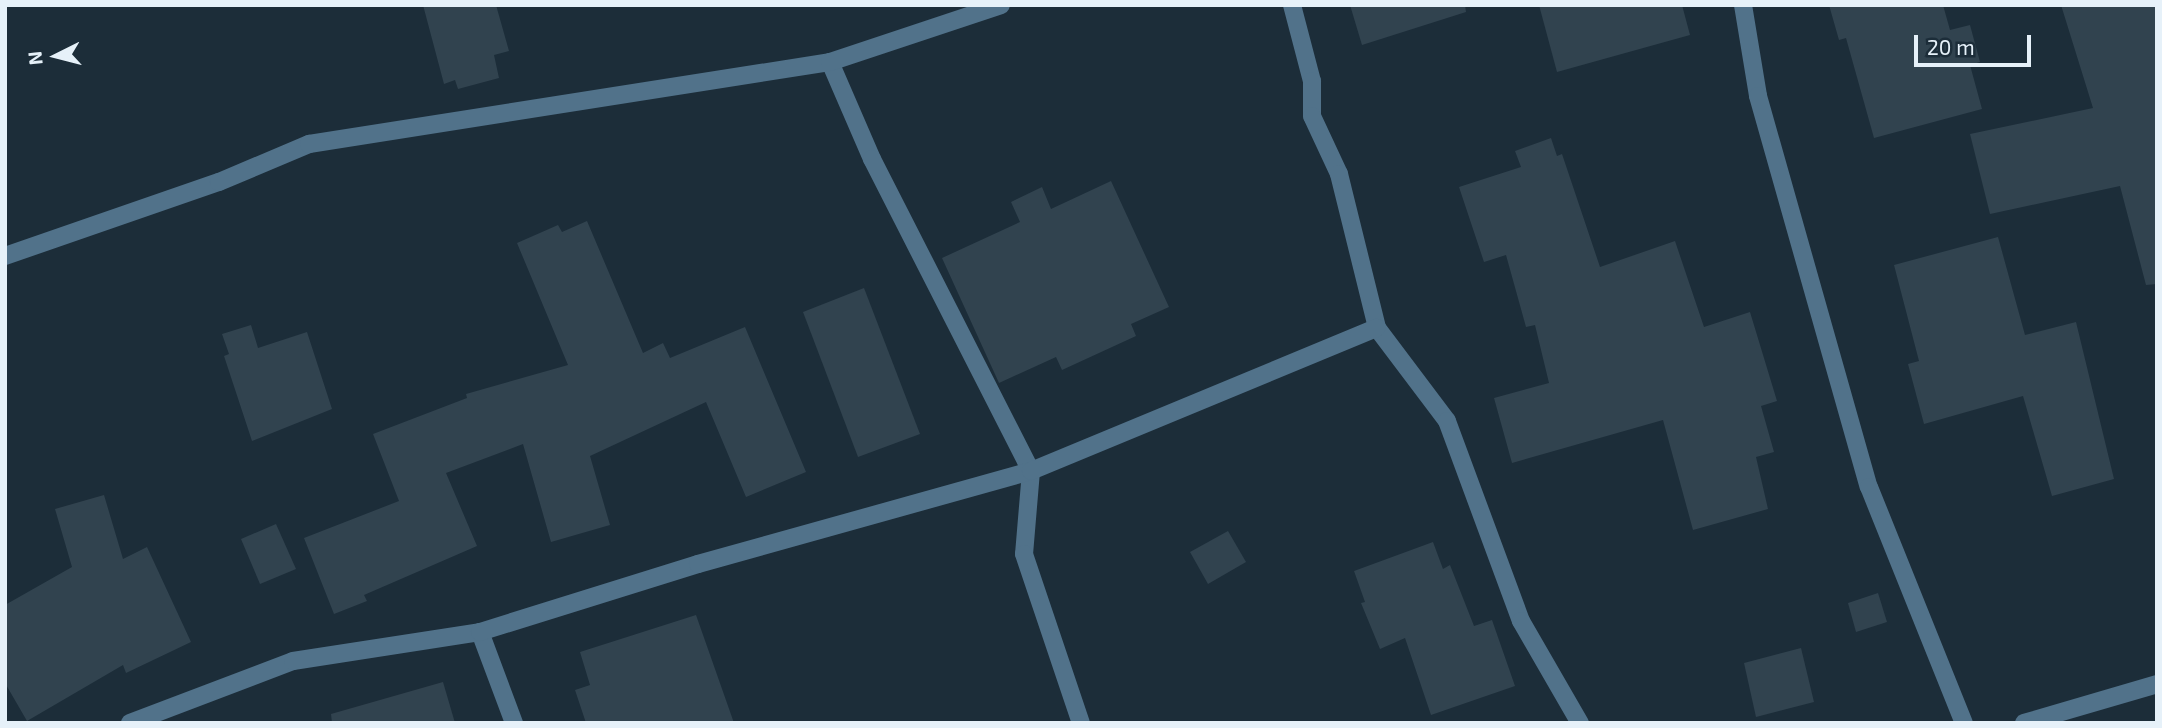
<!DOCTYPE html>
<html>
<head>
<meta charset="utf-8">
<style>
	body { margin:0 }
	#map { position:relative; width:2162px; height:728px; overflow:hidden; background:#1c2d39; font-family:"Exo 2",sans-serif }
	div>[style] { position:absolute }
	.building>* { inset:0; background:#31434f }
	.minor>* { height:18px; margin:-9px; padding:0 9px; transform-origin:9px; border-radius:9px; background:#51728a }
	span { translate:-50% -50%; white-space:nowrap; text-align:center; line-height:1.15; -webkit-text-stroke:6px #1c2d39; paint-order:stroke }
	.frame { position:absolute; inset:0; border:7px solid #e6f1f9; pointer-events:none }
	.north { position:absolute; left:21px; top:21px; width:70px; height:70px; -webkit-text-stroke:5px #1c2d39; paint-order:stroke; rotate:264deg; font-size:19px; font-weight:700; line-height:28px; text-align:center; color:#e6f1f9 }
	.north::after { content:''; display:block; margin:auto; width:24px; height:32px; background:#e6f1f9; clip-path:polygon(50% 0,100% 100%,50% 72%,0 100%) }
	.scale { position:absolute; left:1914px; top:35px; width:117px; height:32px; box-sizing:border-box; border:4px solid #e6f1f9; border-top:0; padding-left:9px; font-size:21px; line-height:24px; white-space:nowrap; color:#e6f1f9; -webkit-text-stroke:5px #1c2d39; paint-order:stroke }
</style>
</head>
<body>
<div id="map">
	<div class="building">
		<i style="clip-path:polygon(423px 5px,496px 5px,509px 51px,494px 55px,499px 78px,458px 89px,455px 80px,444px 84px)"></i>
		<i style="clip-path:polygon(1350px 5px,1465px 5px,1466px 12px,1362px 45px)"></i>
		<i style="clip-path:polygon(1539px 5px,1682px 5px,1690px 35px,1557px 72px)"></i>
		<i style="clip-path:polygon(1829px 5px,1943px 5px,1950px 30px,1970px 25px,1980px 62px,1970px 65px,1982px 109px,1874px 138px,1846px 38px,1839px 40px)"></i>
		<i style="clip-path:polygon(2061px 5px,2157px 5px,2157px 284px,2146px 285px,2120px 186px,1990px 214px,1970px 134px,2093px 108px)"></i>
		<i style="clip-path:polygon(1551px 138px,1557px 156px,1562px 154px,1600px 267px,1675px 241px,1704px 327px,1750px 312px,1777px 401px,1761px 406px,1774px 452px,1756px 457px,1768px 509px,1693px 530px,1663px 420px,1512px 463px,1494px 398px,1549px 383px,1535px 325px,1526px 327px,1506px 255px,1484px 262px,1459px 187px,1521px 167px,1515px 151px)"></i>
		<i style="clip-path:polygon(1111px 181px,1169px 307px,1131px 324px,1136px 336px,1062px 370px,1056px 357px,999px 383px,942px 258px,1020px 222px,1011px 202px,1042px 187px,1051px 209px)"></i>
		<i style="clip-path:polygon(587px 221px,643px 353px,663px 343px,670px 358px,745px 327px,806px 472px,746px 497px,706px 402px,590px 456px,610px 525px,551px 542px,523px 444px,446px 473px,477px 546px,364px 595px,367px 601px,334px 614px,304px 538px,399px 501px,373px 434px,467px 398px,466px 394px,568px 365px,517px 243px,558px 225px,562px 232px)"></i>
		<i style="clip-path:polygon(1998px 237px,2025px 335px,2076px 322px,2114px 479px,2052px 496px,2023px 396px,1924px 424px,1908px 364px,1919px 361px,1894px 265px)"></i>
		<i style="clip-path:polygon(864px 288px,920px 434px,858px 457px,803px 312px)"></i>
		<i style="clip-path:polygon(251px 325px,258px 348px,307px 332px,332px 409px,252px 441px,224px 356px,229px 354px,222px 334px)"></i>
		<i style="clip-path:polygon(104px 495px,123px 559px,147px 547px,191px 642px,126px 673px,123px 665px,27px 721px,5px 683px,5px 605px,72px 567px,55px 509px)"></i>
		<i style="clip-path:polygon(276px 524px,296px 569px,260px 584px,241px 539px)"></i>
		<i style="clip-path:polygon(1228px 531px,1246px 562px,1208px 584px,1190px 552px)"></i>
		<i style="clip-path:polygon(1433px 542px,1443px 569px,1450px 565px,1474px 626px,1492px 620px,1515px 686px,1431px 715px,1405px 638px,1380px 649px,1361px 603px,1365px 602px,1354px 571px)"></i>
		<i style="clip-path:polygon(1878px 593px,1887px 622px,1856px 632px,1848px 603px)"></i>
		<i style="clip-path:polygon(696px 615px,734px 723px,586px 723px,575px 690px,590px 685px,580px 652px)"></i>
		<i style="clip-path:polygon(1801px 648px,1814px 702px,1756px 717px,1744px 663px)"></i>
		<i style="clip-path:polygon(443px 682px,455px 723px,332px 723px,331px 714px)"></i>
	</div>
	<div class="minor">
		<i style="left:1292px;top:5px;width:79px;rotate:75.3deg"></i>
		<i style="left:1312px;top:81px;width:35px;rotate:90deg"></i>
		<i style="left:1312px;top:116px;width:64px;rotate:65deg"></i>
		<i style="left:1339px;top:174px;width:159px;rotate:76.1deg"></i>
		<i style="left:1377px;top:328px;width:116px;rotate:53deg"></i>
		<i style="left:1447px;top:421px;width:213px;rotate:69.7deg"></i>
		<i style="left:1521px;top:621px;width:118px;rotate:60deg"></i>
		<i style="left:1743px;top:5px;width:92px;rotate:80.6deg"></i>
		<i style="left:1758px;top:96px;width:406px;rotate:74.2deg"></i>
		<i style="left:1869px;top:487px;width:254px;rotate:68.1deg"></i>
		<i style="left:830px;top:62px;width:106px;rotate:66.6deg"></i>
		<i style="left:872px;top:159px;width:350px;rotate:63deg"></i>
		<i style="left:1031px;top:471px;width:83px;rotate:94.8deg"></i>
		<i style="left:1024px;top:554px;width:178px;rotate:71.4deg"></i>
		<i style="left:5px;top:256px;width:226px;rotate:-19.1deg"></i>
		<i style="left:219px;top:182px;width:98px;rotate:-22.9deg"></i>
		<i style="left:309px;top:144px;width:527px;rotate:-8.94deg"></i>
		<i style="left:830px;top:62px;width:180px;rotate:-18.4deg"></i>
		<i style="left:480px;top:632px;width:97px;rotate:69.5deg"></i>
		<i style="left:130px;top:723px;width:174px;rotate:-20.8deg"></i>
		<i style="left:293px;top:661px;width:189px;rotate:-8.8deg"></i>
		<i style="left:480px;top:632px;width:228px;rotate:-17.3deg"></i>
		<i style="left:698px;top:564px;width:346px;rotate:-15.6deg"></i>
		<i style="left:1031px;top:471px;width:374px;rotate:-22.5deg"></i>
		<i style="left:2024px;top:723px;width:139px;rotate:-16.3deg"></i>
	</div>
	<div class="frame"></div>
	<div class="north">N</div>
	<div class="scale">20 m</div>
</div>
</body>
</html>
